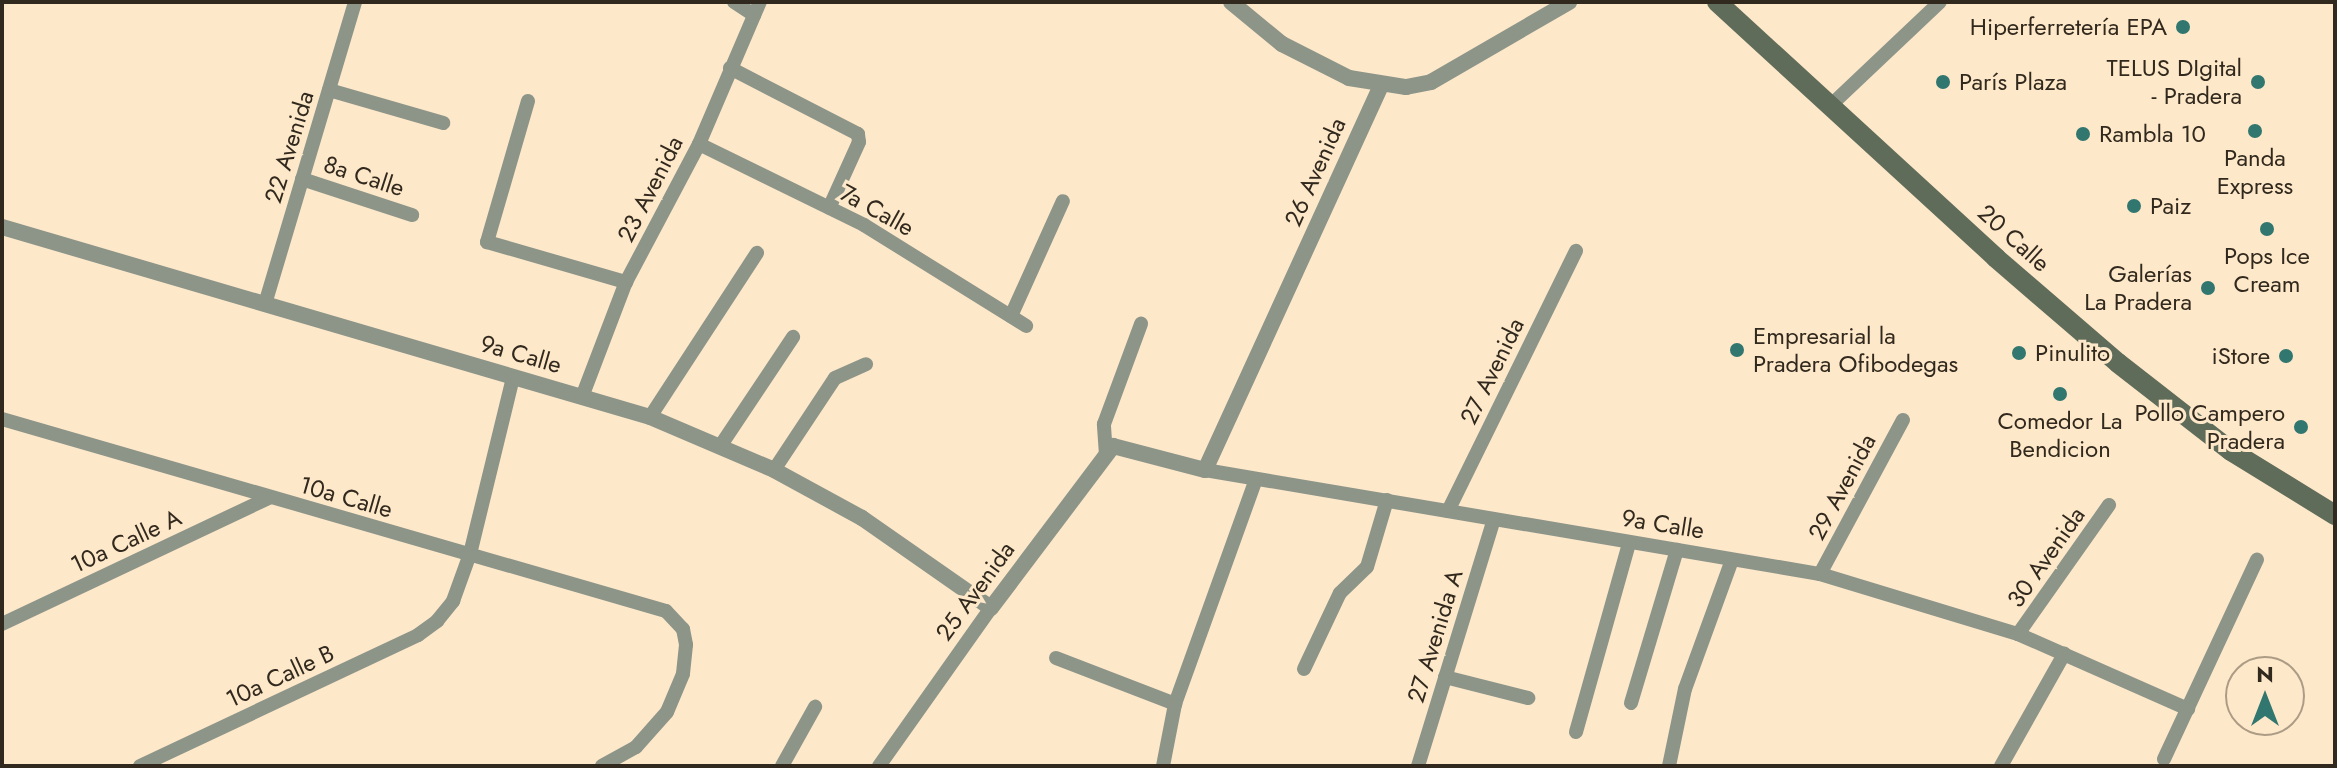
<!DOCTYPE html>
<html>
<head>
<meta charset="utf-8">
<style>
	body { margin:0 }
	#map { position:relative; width:2337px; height:768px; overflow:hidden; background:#fee8ca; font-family:Jost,sans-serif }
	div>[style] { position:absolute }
	.minor>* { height:14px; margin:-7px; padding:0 7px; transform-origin:7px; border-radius:7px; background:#8d9589 }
	.tertiary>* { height:16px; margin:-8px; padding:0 8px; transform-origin:8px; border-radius:8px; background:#8d9589 }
	.secondary>* { height:20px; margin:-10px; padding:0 10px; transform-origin:10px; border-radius:10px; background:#606c5a }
	.dots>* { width:22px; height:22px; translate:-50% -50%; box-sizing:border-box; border:4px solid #fee8ca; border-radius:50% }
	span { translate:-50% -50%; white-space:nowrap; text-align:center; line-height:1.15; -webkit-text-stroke:6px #fee8ca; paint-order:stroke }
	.poi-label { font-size:24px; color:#31291d }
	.right { translate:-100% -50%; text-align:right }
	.left { translate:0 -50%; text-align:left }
	.street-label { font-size:24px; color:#31291d }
	.frame { position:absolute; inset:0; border:4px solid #31291d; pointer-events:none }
	.north { position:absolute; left:2225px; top:656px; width:80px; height:80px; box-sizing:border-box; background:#fee8ca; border:2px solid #ac9c85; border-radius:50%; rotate:0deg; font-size:22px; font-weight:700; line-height:32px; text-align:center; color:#31291d }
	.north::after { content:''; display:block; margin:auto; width:28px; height:36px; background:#31776f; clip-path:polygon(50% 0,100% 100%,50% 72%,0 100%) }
</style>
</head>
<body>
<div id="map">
	<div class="minor">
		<i style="left:734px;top:2px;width:24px;rotate:33deg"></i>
		<i style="left:730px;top:68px;width:144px;rotate:27.3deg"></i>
		<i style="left:858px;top:134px;width:8px;rotate:83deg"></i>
		<i style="left:859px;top:142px;width:72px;rotate:114.4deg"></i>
		<i style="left:329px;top:90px;width:119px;rotate:16.1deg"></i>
		<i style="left:528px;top:101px;width:147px;rotate:106.2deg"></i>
		<i style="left:487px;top:242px;width:145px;rotate:16.1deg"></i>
		<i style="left:1830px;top:106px;width:151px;rotate:-43.4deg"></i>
		<i style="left:699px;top:144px;width:184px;rotate:26.1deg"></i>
		<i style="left:864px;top:225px;width:191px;rotate:31.9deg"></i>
		<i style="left:302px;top:179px;width:116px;rotate:18.1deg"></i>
		<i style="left:265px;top:304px;width:315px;rotate:-73.4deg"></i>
		<i style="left:1011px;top:316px;width:126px;rotate:-65.7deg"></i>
		<i style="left:582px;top:397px;width:123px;rotate:-69.1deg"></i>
		<i style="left:626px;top:282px;width:156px;rotate:-62.1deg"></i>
		<i style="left:699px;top:144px;width:155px;rotate:-66.8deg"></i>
		<i style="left:650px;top:417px;width:196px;rotate:-56.9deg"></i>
		<i style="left:2px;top:419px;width:691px;rotate:16.13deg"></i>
		<i style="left:666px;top:611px;width:25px;rotate:47deg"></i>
		<i style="left:683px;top:629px;width:16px;rotate:79deg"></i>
		<i style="left:686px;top:645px;width:29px;rotate:96deg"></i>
		<i style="left:683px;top:674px;width:41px;rotate:112.8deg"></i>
		<i style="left:667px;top:712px;width:47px;rotate:131.5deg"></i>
		<i style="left:636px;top:747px;width:39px;rotate:151deg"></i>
		<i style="left:721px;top:445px;width:130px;rotate:-56.3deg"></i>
		<i style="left:1106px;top:455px;width:31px;rotate:-94deg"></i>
		<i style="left:1104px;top:424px;width:107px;rotate:-69.7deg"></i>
		<i style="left:774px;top:470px;width:110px;rotate:-56.5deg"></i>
		<i style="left:835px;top:378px;width:34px;rotate:-24deg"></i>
		<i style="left:1205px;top:470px;width:624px;rotate:9.6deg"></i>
		<i style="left:1820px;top:574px;width:207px;rotate:16.9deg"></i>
		<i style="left:2018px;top:634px;width:186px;rotate:23.8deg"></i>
		<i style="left:1448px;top:511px;width:290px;rotate:-63.8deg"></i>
		<i style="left:1820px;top:574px;width:175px;rotate:-61.7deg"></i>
		<i style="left:2px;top:624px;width:295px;rotate:-25.3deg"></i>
		<i style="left:2018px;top:634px;width:158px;rotate:-54.8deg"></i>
		<i style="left:1056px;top:658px;width:128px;rotate:21.1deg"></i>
		<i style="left:1304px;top:669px;width:84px;rotate:-64.7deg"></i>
		<i style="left:1340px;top:593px;width:37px;rotate:-44deg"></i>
		<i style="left:1367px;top:567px;width:70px;rotate:-73.4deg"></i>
		<i style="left:1445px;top:677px;width:86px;rotate:14.2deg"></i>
		<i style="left:1631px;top:703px;width:160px;rotate:-73.3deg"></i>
		<i style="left:1576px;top:732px;width:196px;rotate:-74.3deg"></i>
		<i style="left:2164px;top:759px;width:220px;rotate:-65deg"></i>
		<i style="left:140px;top:766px;width:307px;rotate:-25.2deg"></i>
		<i style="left:418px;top:635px;width:24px;rotate:-36deg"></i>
		<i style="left:437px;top:621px;width:26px;rotate:-51deg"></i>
		<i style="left:453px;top:601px;width:50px;rotate:-70.1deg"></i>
		<i style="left:470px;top:554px;width:182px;rotate:-76.3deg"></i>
		<i style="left:782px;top:766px;width:68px;rotate:-60.8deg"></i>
		<i style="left:879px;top:766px;width:194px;rotate:-54.7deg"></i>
		<i style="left:1163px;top:766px;width:63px;rotate:-79deg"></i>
		<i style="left:1175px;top:704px;width:239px;rotate:-70.2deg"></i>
		<i style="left:1418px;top:766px;width:258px;rotate:-72.9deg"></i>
		<i style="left:1669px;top:766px;width:79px;rotate:-78.3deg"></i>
		<i style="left:1685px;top:689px;width:137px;rotate:-70deg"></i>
		<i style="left:2001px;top:766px;width:129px;rotate:-60.6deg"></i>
	</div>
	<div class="tertiary">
		<i style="left:1231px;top:2px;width:66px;rotate:39.5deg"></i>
		<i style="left:1282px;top:44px;width:75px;rotate:26.9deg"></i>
		<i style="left:1349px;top:78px;width:58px;rotate:9deg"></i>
		<i style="left:1406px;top:87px;width:25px;rotate:-11deg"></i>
		<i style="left:1431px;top:82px;width:160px;rotate:-30.1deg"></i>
		<i style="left:2px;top:227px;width:675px;rotate:16.34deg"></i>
		<i style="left:650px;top:417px;width:135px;rotate:23.1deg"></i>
		<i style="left:774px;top:470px;width:100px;rotate:28.6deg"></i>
		<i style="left:862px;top:518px;width:157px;rotate:34.9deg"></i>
		<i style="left:991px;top:608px;width:203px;rotate:-53deg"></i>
		<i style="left:1113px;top:446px;width:95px;rotate:14.6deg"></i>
		<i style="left:1205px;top:470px;width:423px;rotate:-65.4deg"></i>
	</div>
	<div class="secondary">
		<i style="left:1717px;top:2px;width:379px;rotate:42.5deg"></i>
		<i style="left:1996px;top:258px;width:161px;rotate:40.7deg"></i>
		<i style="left:2118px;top:363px;width:143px;rotate:37.9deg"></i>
		<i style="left:2231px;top:451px;width:122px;rotate:31.6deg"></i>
	</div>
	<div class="dots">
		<i style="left:2183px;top:27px;background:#31776f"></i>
		<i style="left:1943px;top:82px;background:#31776f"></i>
		<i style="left:2258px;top:82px;background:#31776f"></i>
		<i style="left:2255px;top:131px;background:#31776f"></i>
		<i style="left:2083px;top:134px;background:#31776f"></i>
		<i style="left:2134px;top:206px;background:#31776f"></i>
		<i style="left:2267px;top:229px;background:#31776f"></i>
		<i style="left:2208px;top:288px;background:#31776f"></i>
		<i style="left:1737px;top:350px;background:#31776f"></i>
		<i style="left:2019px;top:353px;background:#31776f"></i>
		<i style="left:2286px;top:356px;background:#31776f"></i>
		<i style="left:2060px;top:394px;background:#31776f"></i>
		<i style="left:2301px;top:427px;background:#31776f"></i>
	</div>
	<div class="poi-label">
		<span class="right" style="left:2167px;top:27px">Hiperferretería EPA</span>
		<span class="right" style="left:2242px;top:82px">TELUS DIgital<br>- Pradera</span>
		<span class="left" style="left:1959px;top:82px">París Plaza</span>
		<span class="left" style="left:2099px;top:134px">Rambla 10</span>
		<span style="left:2255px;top:172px">Panda<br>Express</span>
		<span class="left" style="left:2150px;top:206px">Paiz</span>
		<span style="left:2267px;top:270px">Pops Ice<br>Cream</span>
		<span class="right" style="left:2192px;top:288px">Galerías<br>La Pradera</span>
		<span class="left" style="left:1753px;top:350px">Empresarial la<br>Pradera Ofibodegas</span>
		<span class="left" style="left:2035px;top:353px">Pinulito</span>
		<span class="right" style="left:2270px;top:356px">iStore</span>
		<span class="right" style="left:2285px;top:427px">Pollo Campero<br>Pradera</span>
		<span style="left:2060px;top:435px">Comedor La<br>Bendicion</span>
	</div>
	<div class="street-label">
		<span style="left:289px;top:147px;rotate:-73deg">22 Avenida</span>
		<span style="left:1315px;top:172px;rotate:-66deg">26 Avenida</span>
		<span style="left:364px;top:176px;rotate:18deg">8a Calle</span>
		<span style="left:650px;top:189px;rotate:-63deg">23 Avenida</span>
		<span style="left:877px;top:210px;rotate:29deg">7a Calle</span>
		<span style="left:2014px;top:238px;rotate:42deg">20 Calle</span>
		<span style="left:521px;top:354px;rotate:16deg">9a Calle</span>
		<span style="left:1492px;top:371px;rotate:-64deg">27 Avenida</span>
		<span style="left:1842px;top:487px;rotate:-62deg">29 Avenida</span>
		<span style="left:346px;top:497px;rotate:16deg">10a Calle</span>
		<span style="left:1663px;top:524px;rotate:9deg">9a Calle</span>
		<span style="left:126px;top:541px;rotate:-25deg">10a Calle A</span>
		<span style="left:2046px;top:557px;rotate:-55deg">30 Avenida</span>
		<span style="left:975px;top:591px;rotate:-54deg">25 Avenida</span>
		<span style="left:1435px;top:636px;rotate:-73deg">27 Avenida A</span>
		<span style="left:280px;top:676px;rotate:-25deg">10a Calle B</span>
	</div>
	<div class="frame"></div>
	<div class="north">N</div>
</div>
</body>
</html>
